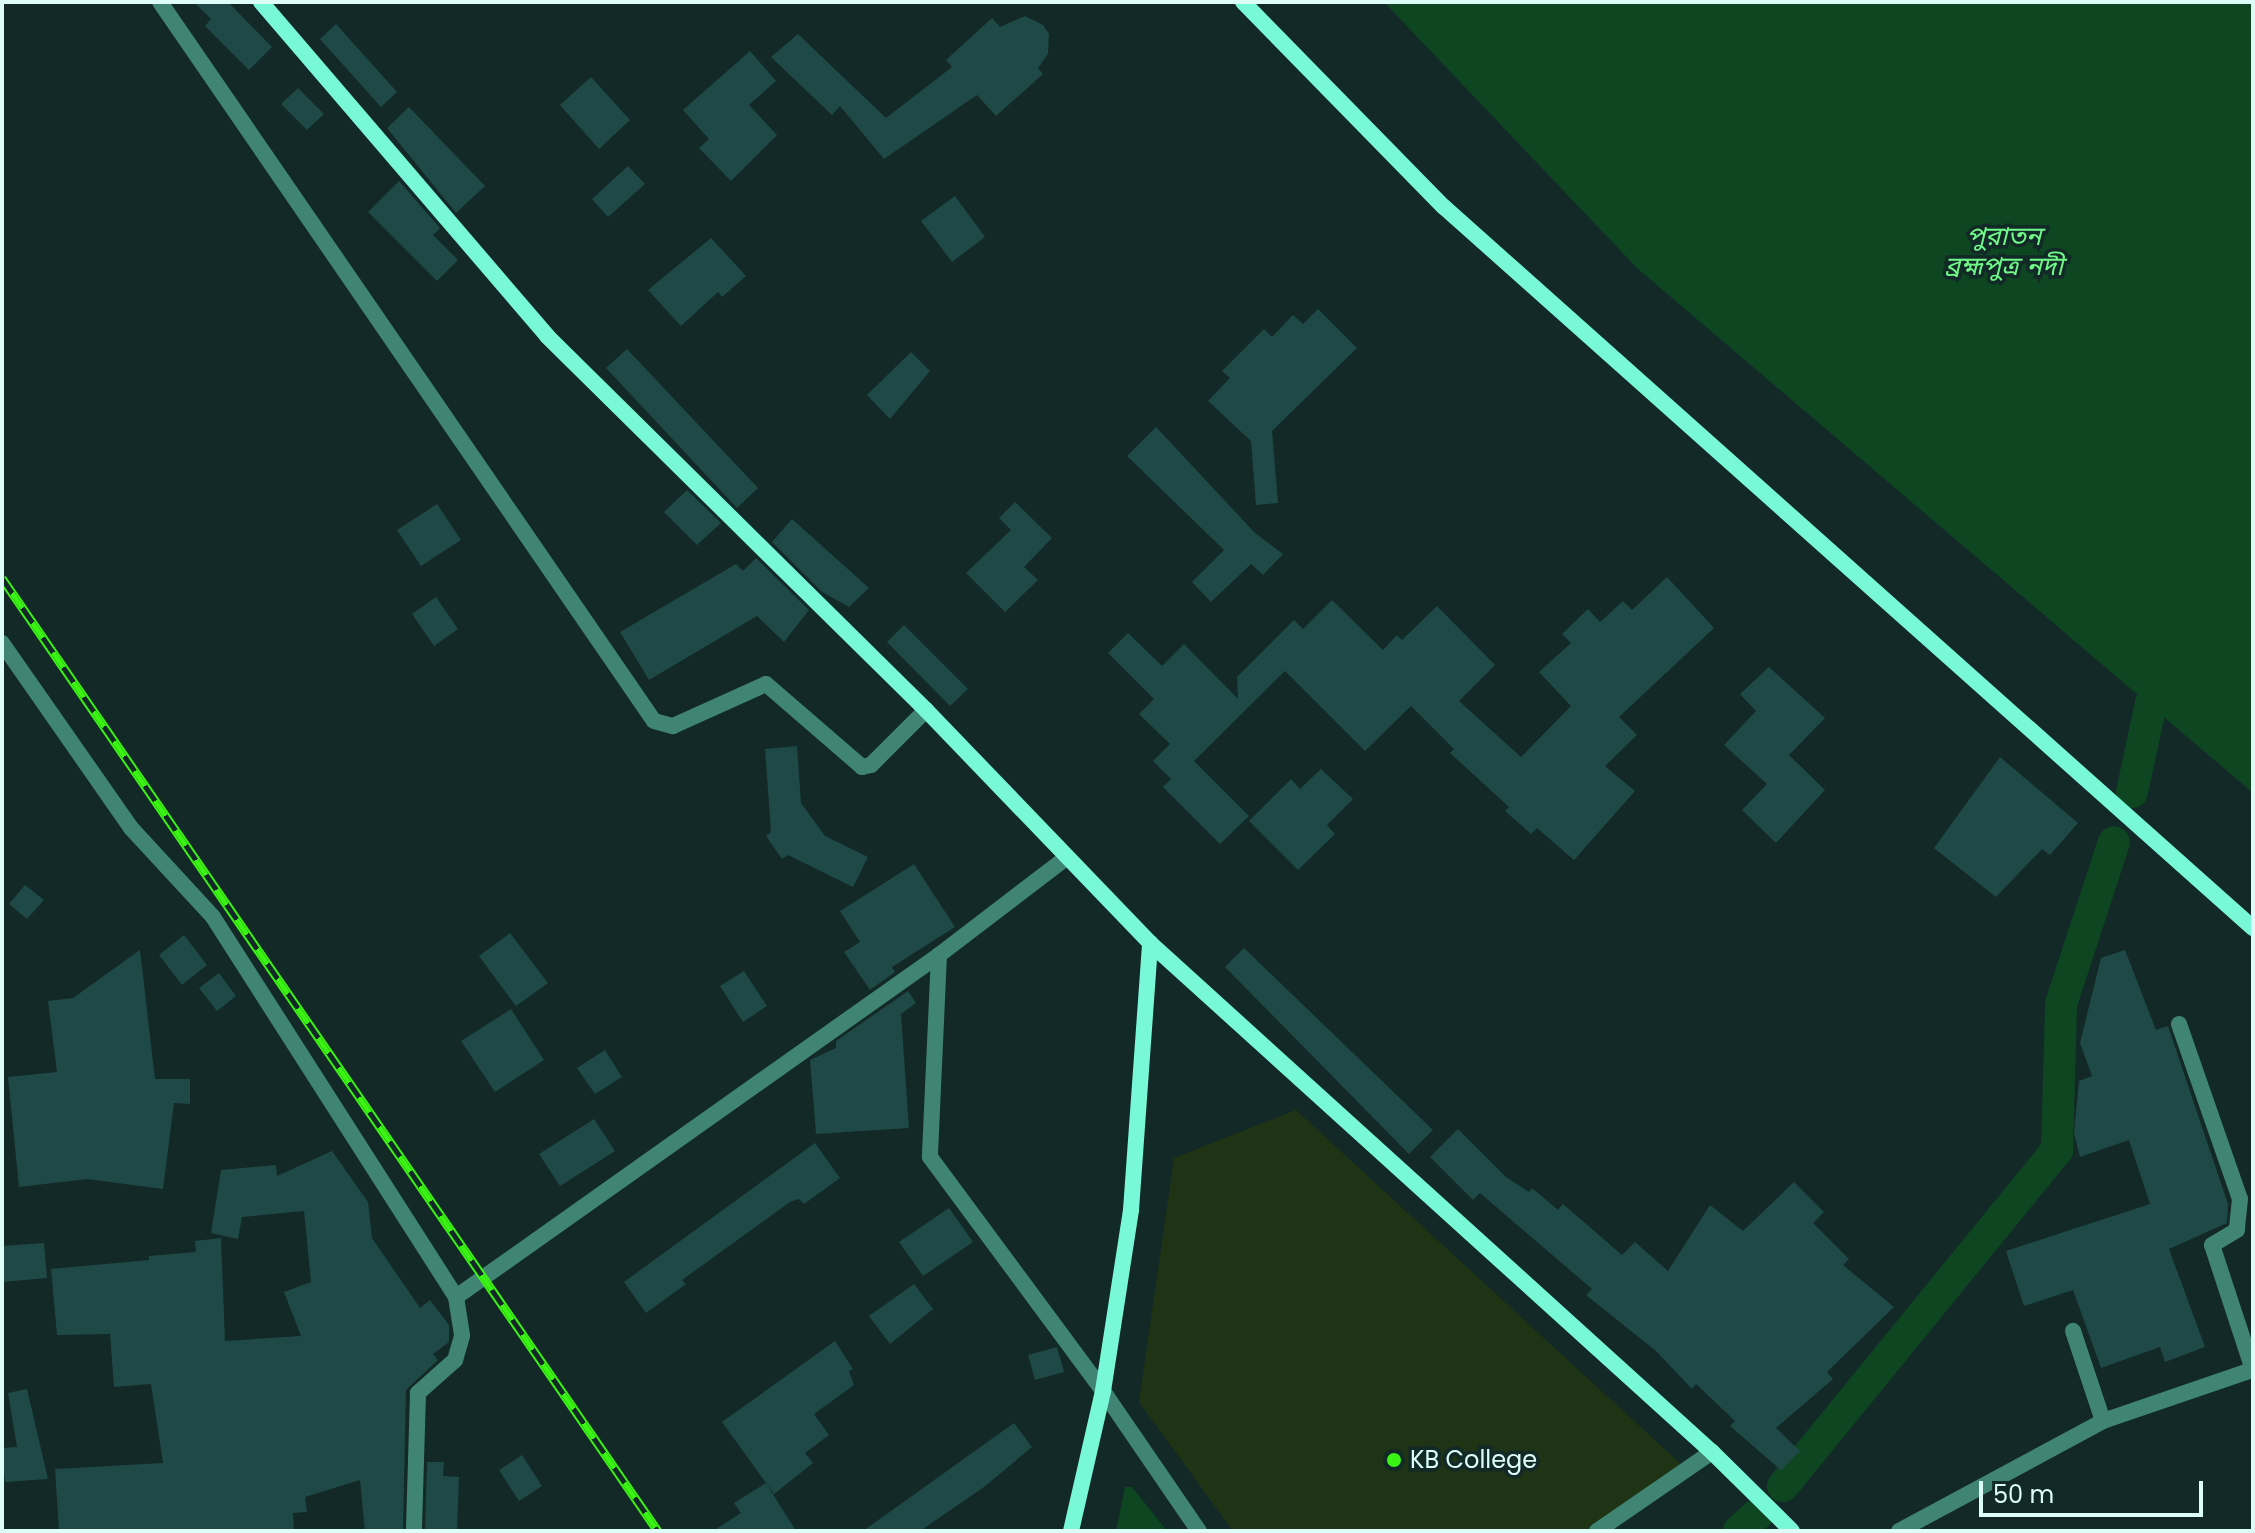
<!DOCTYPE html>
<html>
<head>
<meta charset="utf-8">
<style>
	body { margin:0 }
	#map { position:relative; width:2255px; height:1533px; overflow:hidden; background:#122927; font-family:Poppins,"Noto Sans Bengali",sans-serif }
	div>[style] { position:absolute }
	.green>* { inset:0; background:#1f3315 }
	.water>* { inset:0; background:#0e4622 }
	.canal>* { height:32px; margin:-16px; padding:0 16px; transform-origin:16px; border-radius:16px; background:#0e4622 }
	.building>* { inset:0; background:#1f4946 }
	.lane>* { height:16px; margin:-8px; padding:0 8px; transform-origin:8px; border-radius:8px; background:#408574 }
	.street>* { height:16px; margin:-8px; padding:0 8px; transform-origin:8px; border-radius:8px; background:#408574 }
	.secondary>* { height:16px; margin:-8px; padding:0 8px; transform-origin:8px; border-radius:8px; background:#78f8d7 }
	.rail>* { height:9px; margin-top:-4.5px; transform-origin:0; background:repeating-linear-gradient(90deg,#122927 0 18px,#3bf312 0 36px); box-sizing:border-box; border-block:2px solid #3bf312 }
	.dots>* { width:22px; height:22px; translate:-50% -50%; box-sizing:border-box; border:4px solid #122927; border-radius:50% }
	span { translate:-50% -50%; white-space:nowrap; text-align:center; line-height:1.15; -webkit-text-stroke:7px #122927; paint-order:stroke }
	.poi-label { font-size:24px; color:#dcfdf8 }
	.left { translate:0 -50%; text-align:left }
	.water-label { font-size:26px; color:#6ff888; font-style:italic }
	.frame { position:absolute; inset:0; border:4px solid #dcfdf8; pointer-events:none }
	.scale { position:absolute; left:1979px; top:1481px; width:224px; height:36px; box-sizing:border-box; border:4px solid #dcfdf8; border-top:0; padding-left:10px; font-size:24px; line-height:28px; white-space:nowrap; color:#dcfdf8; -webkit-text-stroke:6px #122927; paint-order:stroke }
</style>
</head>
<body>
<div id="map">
	<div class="green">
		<i style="clip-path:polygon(1296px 1110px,1682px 1465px,1586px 1531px,1233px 1531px,1139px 1402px,1174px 1158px)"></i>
	</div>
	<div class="water">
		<i style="clip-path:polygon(1384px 2px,2253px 2px,2253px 793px,1637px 268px)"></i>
		<i style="clip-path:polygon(1125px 1487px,1132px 1487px,1167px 1531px,1116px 1531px)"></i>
	</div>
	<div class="canal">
		<i style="left:2132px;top:792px;width:91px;rotate:-77.9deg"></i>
		<i style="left:2151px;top:703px;width:42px;rotate:-65.9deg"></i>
		<i style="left:1783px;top:1486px;width:434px;rotate:-50.8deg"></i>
		<i style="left:2057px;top:1150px;width:146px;rotate:-88.4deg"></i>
		<i style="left:2061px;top:1004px;width:170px;rotate:-71.9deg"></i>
		<i style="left:1739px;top:1531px;width:24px;rotate:-42deg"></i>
	</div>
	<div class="building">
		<i style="clip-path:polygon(194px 2px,228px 2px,272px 47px,249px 70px,205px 26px,211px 19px)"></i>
		<i style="clip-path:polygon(1025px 16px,1043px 25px,1049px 34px,1048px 54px,1038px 68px,1043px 74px,996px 116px,977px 95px,884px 159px,840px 106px,832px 115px,771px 57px,798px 34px,886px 118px,952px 67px,946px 60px,992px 18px,1000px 27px)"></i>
		<i style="clip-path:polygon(336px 24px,397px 92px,381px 107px,320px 39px)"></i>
		<i style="clip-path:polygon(750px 51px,776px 81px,749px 105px,777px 135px,731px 181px,699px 148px,709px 139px,683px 110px)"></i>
		<i style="clip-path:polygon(591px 77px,630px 120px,599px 149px,560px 105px)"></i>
		<i style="clip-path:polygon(298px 88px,324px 114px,307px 130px,281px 104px)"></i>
		<i style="clip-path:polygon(409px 107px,485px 186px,456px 213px,387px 128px)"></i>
		<i style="clip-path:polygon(628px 166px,645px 184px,608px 217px,592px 199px)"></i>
		<i style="clip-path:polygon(399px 181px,440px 228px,433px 235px,458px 260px,437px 281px,368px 212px)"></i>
		<i style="clip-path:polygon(955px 196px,985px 237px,952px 262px,921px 221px)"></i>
		<i style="clip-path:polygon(711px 238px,746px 276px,722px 297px,718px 292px,681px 326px,648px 290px)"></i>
		<i style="clip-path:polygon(1318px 309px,1357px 348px,1272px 431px,1278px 503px,1256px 505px,1251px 441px,1208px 401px,1230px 378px,1222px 371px,1264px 329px,1272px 337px,1293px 315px,1303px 324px)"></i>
		<i style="clip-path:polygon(627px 349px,758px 488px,737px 508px,606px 368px)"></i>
		<i style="clip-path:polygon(911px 352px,930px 371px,890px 419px,867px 395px)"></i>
		<i style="clip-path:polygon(1156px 427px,1255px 533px,1283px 554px,1263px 575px,1251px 564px,1211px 602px,1192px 582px,1224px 550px,1127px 456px)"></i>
		<i style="clip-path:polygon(687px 490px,721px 523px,697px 545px,664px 512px)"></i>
		<i style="clip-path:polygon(1015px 502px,1052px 538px,1024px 567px,1038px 580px,1005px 612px,966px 573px,1011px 530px,999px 518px)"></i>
		<i style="clip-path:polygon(437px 504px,461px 540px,421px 566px,397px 530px)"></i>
		<i style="clip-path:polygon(792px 519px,869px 588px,849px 607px,822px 592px,772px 542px)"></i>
		<i style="clip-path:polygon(756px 558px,809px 610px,784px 642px,757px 616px,649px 680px,620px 632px,736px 564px,743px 571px)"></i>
		<i style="clip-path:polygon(1667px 577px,1714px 628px,1619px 717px,1637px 735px,1605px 766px,1635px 791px,1574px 860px,1537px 828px,1531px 834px,1505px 811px,1509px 807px,1450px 753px,1454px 749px,1411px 706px,1365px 751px,1285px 671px,1194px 761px,1249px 816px,1220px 844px,1163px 787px,1171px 779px,1153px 761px,1170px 744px,1139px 714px,1154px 699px,1108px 653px,1128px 633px,1162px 666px,1184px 644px,1238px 699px,1237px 677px,1294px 620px,1303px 629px,1332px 600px,1383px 650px,1397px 635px,1402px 640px,1437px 606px,1495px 665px,1459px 701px,1521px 757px,1571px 706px,1539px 672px,1571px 643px,1562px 634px,1588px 609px,1600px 622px,1623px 601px,1632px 610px)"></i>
		<i style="clip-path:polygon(436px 597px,458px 629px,434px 646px,412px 614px)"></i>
		<i style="clip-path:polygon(904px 625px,968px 689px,950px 706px,887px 642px)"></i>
		<i style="clip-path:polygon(1769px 667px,1825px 718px,1789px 755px,1825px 790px,1776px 843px,1742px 810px,1767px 784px,1724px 745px,1756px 711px,1740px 694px)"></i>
		<i style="clip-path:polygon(797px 746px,801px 803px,825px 836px,868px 857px,853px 887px,788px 855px,782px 859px,766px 836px,771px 832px,765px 749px)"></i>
		<i style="clip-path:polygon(2000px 757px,2078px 823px,2050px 855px,2042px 849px,1996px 897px,1934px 848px)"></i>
		<i style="clip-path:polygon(1321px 769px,1353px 799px,1327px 825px,1335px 834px,1298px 870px,1249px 821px,1291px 779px,1300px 789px)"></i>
		<i style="clip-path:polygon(914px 864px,955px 927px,892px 967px,895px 972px,870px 990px,844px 952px,860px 942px,840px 911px)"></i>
		<i style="clip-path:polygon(25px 885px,44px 900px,27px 919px,9px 904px)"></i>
		<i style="clip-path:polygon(510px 933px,548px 983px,516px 1006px,479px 956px)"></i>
		<i style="clip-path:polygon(184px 935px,207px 965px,182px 985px,159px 955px)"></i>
		<i style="clip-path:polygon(1244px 948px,1433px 1130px,1409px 1154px,1225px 967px)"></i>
		<i style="clip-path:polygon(140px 950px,155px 1079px,190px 1079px,190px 1104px,174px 1103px,163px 1189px,87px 1179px,19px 1187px,8px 1077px,57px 1072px,48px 1001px,73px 998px)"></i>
		<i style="clip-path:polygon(2125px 950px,2156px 1030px,2168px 1026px,2228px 1204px,2227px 1223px,2169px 1249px,2205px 1347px,2165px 1362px,2160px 1347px,2101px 1368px,2073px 1290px,2024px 1306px,2006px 1251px,2150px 1204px,2129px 1140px,2080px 1157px,2074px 1133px,2079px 1081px,2092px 1076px,2080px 1043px,2101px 958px)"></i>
		<i style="clip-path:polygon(744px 971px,767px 1006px,743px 1022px,720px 986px)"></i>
		<i style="clip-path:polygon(219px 973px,236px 996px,217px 1011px,199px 988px)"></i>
		<i style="clip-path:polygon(908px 991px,916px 1003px,901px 1014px,909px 1128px,816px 1134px,810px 1060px,836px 1048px,836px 1041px)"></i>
		<i style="clip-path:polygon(511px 1009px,544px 1060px,495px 1092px,461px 1041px)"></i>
		<i style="clip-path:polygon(605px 1050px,622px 1077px,595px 1094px,577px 1068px)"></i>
		<i style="clip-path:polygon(594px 1119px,615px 1151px,560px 1186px,539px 1154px)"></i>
		<i style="clip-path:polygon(1458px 1129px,1506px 1177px,1529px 1192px,1532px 1188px,1558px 1210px,1563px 1204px,1622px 1255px,1635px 1242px,1668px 1271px,1710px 1205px,1743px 1231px,1794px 1182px,1824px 1212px,1813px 1223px,1849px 1259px,1843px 1265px,1894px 1307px,1827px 1372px,1833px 1379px,1776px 1428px,1800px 1451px,1781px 1470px,1730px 1426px,1735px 1421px,1696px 1384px,1692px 1389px,1656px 1351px,1586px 1295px,1592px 1289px,1480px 1193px,1473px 1200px,1430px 1157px)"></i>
		<i style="clip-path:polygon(815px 1143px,840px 1178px,804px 1204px,799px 1199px,790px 1202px,682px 1280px,686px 1284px,646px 1313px,624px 1282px)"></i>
		<i style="clip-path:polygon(332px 1151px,368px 1202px,372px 1238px,420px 1308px,430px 1300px,449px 1325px,449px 1342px,433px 1354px,438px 1360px,406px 1390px,403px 1531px,365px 1531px,360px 1480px,305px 1497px,307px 1512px,293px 1513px,294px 1531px,59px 1531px,55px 1469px,163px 1463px,151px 1384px,114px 1387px,110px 1334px,57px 1335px,51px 1269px,149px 1260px,149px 1256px,196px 1252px,195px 1241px,221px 1238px,225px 1341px,301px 1336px,284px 1292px,311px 1282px,304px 1211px,242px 1217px,238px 1239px,211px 1233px,221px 1170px,276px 1165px,277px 1176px)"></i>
		<i style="clip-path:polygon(949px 1208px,973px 1242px,923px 1276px,899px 1242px)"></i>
		<i style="clip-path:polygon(44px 1243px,47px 1278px,2px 1282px,2px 1246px)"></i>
		<i style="clip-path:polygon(914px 1284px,933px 1309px,890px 1344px,869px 1316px)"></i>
		<i style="clip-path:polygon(835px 1341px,853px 1369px,849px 1371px,854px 1385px,814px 1414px,829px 1435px,805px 1453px,813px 1463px,774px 1494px,722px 1422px)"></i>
		<i style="clip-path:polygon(1057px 1347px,1064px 1372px,1035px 1380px,1028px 1355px)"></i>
		<i style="clip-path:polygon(27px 1389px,48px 1479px,5px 1482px,2px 1448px,17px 1447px,8px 1393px)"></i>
		<i style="clip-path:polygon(1014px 1423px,1032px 1447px,984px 1487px,920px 1531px,863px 1531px)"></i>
		<i style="clip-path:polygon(522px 1455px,542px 1486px,519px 1501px,499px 1470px)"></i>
		<i style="clip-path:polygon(427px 1462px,444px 1462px,443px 1476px,459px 1477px,457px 1531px,425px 1531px)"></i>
		<i style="clip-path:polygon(766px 1483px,796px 1531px,713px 1531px,741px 1513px,734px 1503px)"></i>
	</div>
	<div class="lane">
		<i style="left:160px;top:2px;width:872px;rotate:55.51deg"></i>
		<i style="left:654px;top:721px;width:20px;rotate:15deg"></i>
		<i style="left:673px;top:726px;width:102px;rotate:-24.3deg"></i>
		<i style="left:766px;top:684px;width:127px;rotate:40.8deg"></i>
		<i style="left:862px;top:767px;width:9px;rotate:-13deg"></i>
		<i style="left:871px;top:765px;width:78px;rotate:-45deg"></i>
		<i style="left:2179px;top:1024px;width:185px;rotate:70.8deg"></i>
		<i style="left:2240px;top:1199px;width:31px;rotate:96deg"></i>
		<i style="left:2237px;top:1230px;width:29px;rotate:149deg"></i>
		<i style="left:2212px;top:1245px;width:132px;rotate:71.8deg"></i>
		<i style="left:1103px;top:1391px;width:170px;rotate:55.6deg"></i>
		<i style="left:2103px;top:1421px;width:157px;rotate:-18.9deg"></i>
		<i style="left:1597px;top:1531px;width:140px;rotate:-34.5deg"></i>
		<i style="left:1899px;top:1531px;width:232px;rotate:-28.3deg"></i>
		<i style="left:2103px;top:1421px;width:95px;rotate:-108.4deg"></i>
	</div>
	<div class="street">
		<i style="left:2px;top:643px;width:226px;rotate:55.1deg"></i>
		<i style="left:131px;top:828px;width:121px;rotate:47.3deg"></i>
		<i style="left:213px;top:917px;width:451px;rotate:57.4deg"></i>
		<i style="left:456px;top:1297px;width:39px;rotate:81deg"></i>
		<i style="left:462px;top:1336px;width:25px;rotate:106deg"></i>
		<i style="left:455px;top:1360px;width:50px;rotate:138.3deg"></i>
		<i style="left:418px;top:1393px;width:138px;rotate:91.7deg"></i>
		<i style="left:939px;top:955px;width:202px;rotate:92.6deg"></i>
		<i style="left:930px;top:1157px;width:291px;rotate:53.5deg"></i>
		<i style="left:456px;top:1297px;width:592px;rotate:-35.3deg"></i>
		<i style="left:939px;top:955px;width:160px;rotate:-37.4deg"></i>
	</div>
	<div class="secondary">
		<i style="left:261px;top:2px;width:440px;rotate:49.4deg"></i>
		<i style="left:547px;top:336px;width:532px;rotate:44.62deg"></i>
		<i style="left:926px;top:710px;width:323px;rotate:46.1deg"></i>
		<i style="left:1150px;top:943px;width:758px;rotate:42.17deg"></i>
		<i style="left:1712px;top:1452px;width:112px;rotate:44.6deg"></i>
		<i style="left:1243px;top:2px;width:287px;rotate:45.6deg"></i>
		<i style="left:1444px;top:207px;width:1084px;rotate:41.71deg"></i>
		<i style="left:1071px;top:1531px;width:144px;rotate:-77.1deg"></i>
		<i style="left:1103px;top:1391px;width:183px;rotate:-81.2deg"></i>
		<i style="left:1131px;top:1210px;width:268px;rotate:-85.9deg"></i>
	</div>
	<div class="rail">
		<i style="left:2px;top:578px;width:1157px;rotate:55.46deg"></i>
	</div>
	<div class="dots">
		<i style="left:1394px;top:1460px;background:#3bf312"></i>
	</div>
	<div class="poi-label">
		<span class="left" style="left:1410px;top:1460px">KB College</span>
	</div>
	<div class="water-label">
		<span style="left:2004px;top:252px">পুরাতন<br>ব্রহ্মপুত্র নদী</span>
	</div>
	<div class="frame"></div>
	<div class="scale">50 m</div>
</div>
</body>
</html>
